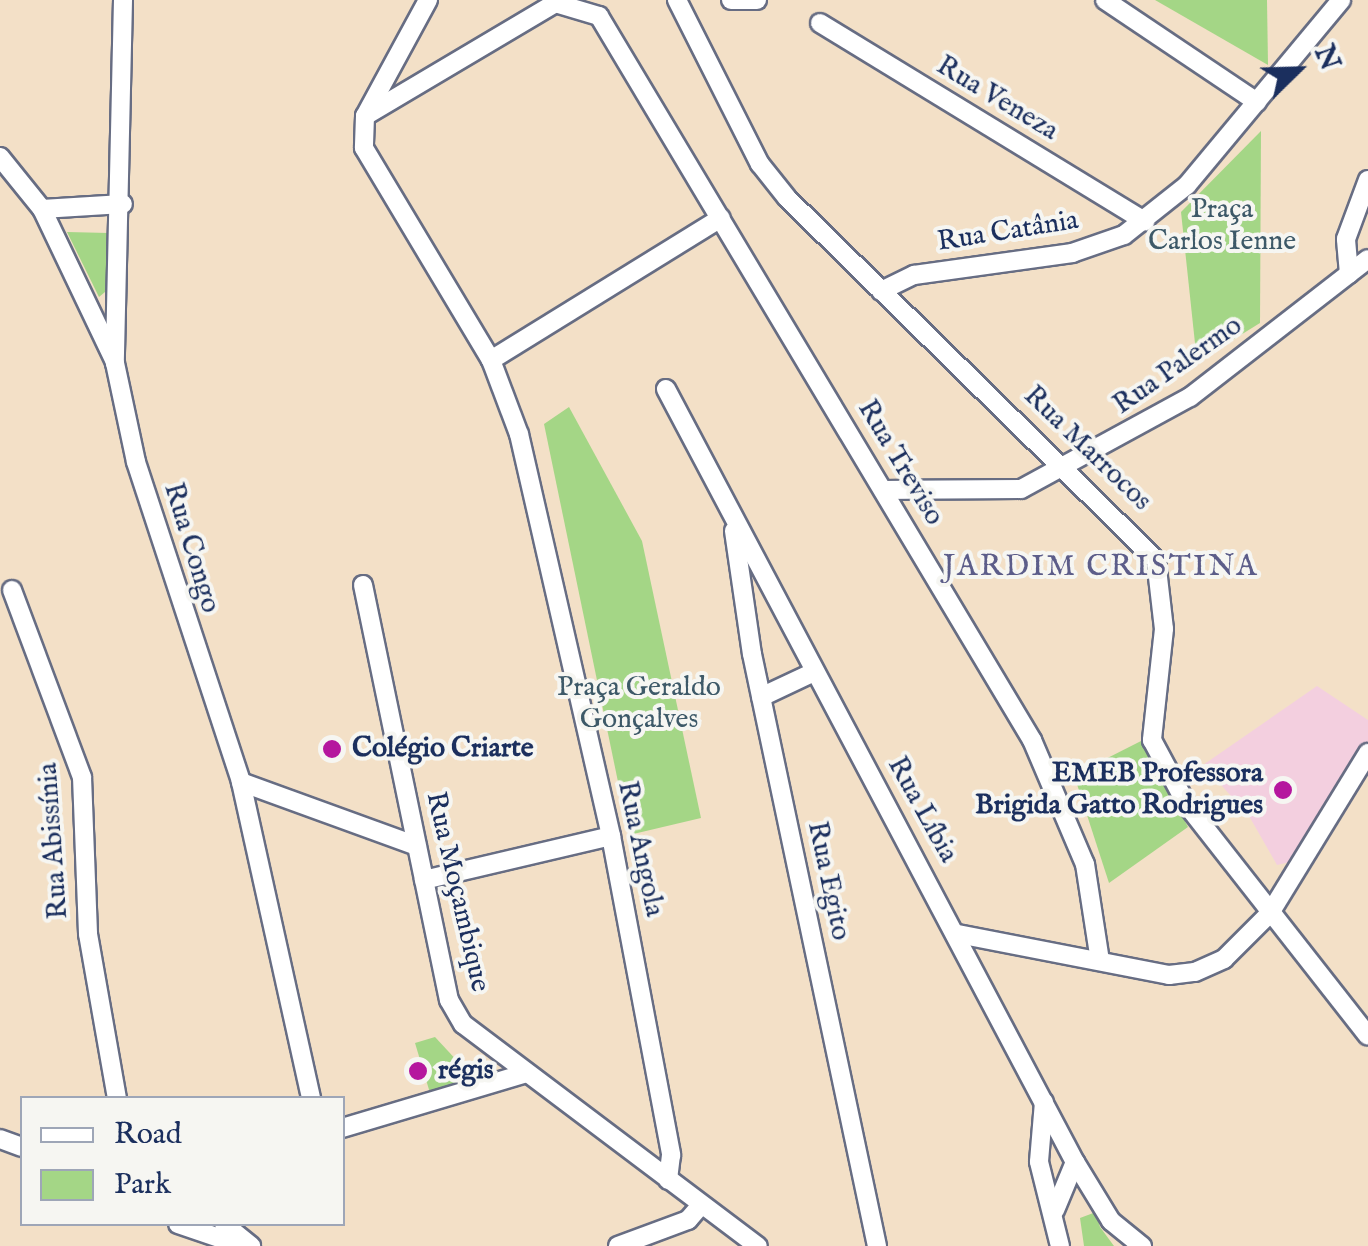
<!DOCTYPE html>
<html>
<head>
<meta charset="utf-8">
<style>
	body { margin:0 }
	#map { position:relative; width:1368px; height:1246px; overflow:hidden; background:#f3e0c7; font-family:"IM FELL English",serif }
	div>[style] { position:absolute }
	.built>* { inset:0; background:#f3cfdf }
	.green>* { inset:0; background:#a4d686 }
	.roads { filter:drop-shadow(2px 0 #676d83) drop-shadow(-2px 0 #676d83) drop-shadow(0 2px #676d83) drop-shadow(0 -2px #676d83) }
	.street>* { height:18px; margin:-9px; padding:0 9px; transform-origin:9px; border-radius:9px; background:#fff }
	.dots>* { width:28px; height:28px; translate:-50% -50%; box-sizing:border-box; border:5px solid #f6f6f2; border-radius:50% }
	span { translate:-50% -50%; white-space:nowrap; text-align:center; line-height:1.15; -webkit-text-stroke:8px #f6f6f2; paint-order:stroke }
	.street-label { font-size:28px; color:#1b2f5e }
	.park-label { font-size:28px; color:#3d5968 }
	.poi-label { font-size:28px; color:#1b2f5e; font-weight:700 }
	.left { translate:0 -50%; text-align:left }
	.right { translate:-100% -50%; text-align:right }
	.neighbourhood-label { font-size:30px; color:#5c5d89; letter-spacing:2.5px }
	.legend { position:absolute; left:20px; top:1096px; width:325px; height:130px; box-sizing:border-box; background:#f6f6f2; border:2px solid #9ea6b7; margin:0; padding:12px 18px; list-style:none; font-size:30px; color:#1b2f5e }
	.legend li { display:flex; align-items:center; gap:20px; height:50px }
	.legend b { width:50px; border:2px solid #9ea6b7 }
	.north { position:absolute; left:1248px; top:20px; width:100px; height:100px; -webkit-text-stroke:8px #f6f6f2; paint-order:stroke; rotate:67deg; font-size:28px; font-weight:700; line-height:40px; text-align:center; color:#1b2f5e }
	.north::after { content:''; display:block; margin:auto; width:35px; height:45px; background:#1b2f5e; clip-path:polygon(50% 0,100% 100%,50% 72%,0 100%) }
</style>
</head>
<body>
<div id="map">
	<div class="built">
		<i style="clip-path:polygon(1317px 686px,1368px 720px,1368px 746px,1294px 861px,1277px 865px,1249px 816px,1203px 765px)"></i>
	</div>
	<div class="green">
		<i style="clip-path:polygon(1155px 0,1267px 0,1268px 65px)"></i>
		<i style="clip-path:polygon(1261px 131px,1260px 323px,1197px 362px,1181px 212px)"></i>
		<i style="clip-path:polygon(67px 232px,109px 233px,111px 287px,99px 297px)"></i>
		<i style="clip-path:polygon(569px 407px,642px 541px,701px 818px,629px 835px,544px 424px)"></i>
		<i style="clip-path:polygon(1143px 740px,1188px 827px,1109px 883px,1074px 775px)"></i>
		<i style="clip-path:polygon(435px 1037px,474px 1079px,433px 1103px,415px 1043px)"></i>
		<i style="clip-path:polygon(1096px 1212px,1100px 1227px,1114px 1246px,1084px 1246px,1080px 1218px)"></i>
	</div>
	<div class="roads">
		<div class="street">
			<i style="left:123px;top:0;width:363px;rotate:91.3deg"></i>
			<i style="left:115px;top:363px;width:101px;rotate:78deg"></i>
			<i style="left:136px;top:462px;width:337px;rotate:71.8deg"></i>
			<i style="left:241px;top:782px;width:324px;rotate:77.5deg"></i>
			<i style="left:428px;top:0;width:132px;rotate:118.5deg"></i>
			<i style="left:365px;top:116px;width:32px;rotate:92deg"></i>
			<i style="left:364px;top:148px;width:247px;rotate:59.1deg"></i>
			<i style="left:491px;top:360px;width:79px;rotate:69.3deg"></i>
			<i style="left:519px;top:434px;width:412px;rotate:77.1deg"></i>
			<i style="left:611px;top:836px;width:325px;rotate:79.3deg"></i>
			<i style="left:671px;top:1155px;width:25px;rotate:97deg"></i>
			<i style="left:677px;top:0;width:184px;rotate:63.2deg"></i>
			<i style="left:760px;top:164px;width:43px;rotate:51.5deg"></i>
			<i style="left:787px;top:198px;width:517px;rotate:44.45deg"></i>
			<i style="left:1156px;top:560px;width:69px;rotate:83.4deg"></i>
			<i style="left:1164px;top:629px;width:112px;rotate:96.2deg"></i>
			<i style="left:1152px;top:740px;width:74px;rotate:61.7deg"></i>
			<i style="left:1187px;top:805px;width:293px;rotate:51.9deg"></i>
			<i style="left:731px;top:0;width:26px"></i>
			<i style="left:1105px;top:0;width:183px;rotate:33.9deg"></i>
			<i style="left:820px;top:23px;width:381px;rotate:31.4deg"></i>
			<i style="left:365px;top:116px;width:221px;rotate:-30.7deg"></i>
			<i style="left:555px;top:3px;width:46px;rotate:16.5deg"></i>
			<i style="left:599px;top:16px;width:844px;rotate:59.12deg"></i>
			<i style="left:1032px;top:740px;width:135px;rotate:66.9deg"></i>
			<i style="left:1085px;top:864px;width:98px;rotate:81.2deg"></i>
			<i style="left:0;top:157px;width:67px;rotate:51.1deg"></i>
			<i style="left:42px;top:209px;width:167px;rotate:64.5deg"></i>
			<i style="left:42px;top:209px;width:81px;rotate:-3.5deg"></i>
			<i style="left:1349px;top:274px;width:35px;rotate:-95deg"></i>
			<i style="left:1346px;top:239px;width:63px;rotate:-69.6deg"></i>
			<i style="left:881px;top:291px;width:37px;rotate:-26deg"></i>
			<i style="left:914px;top:275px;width:160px;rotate:-7.9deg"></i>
			<i style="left:1072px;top:253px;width:55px;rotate:-19.1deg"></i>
			<i style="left:1124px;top:235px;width:80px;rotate:-38.4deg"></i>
			<i style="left:1187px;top:185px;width:241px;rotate:-50.2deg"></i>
			<i style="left:491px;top:360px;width:270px;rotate:-31.7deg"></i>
			<i style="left:666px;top:389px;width:875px;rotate:62.12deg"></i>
			<i style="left:1075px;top:1162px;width:69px;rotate:58.6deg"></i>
			<i style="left:1111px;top:1221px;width:40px;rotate:39deg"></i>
			<i style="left:884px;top:490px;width:137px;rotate:-0.4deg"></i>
			<i style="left:1021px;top:489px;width:192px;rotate:-28.6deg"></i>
			<i style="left:1190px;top:397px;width:225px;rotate:-37.8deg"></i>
			<i style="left:734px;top:531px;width:124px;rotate:81.7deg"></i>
			<i style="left:752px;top:654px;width:605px;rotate:78.08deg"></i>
			<i style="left:363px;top:585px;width:424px;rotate:78.3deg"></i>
			<i style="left:449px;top:1000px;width:28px;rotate:60deg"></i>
			<i style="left:463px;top:1024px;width:369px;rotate:37deg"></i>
			<i style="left:12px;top:590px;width:200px;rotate:69.5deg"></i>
			<i style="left:82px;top:777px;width:157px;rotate:87.8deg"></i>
			<i style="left:88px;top:934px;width:167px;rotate:80deg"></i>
			<i style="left:761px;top:697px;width:59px;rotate:-25.3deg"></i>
			<i style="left:241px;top:782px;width:187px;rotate:20deg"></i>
			<i style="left:424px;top:880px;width:192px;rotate:-13.2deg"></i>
			<i style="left:958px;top:934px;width:215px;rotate:11deg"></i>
			<i style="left:1169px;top:975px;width:26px;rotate:-7deg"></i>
			<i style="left:1195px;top:972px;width:32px;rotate:-24deg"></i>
			<i style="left:1224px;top:959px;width:65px;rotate:-45deg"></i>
			<i style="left:1270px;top:913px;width:188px;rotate:-58.5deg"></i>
			<i style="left:1044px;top:1102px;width:60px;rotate:94.8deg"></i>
			<i style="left:1039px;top:1162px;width:87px;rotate:76deg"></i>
			<i style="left:342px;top:1128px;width:192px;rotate:-16.6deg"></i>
			<i style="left:0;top:1139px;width:23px;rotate:20deg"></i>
			<i style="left:1055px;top:1210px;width:52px;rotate:-67.4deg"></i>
			<i style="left:178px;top:1224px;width:69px;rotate:18.7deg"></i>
			<i style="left:224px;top:1224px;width:35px;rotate:39deg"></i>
			<i style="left:618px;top:1246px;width:75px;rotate:-20.4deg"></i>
			<i style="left:688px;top:1220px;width:20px;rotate:-49deg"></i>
		</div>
	</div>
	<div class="dots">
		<i style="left:332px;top:749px;background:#b5179e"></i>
		<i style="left:1283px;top:790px;background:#b5179e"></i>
		<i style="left:418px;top:1071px;background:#b5179e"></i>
	</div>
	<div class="street-label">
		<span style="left:997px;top:99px;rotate:31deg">Rua Veneza</span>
		<span style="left:1008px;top:232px;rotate:-9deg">Rua Catânia</span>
		<span style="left:1178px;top:366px;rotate:-35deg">Rua Palermo</span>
		<span style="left:1087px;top:449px;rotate:44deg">Rua Marrocos</span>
		<span style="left:900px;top:463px;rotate:59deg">Rua Treviso</span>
		<span style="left:191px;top:548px;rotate:73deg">Rua Congo</span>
		<span style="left:922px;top:810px;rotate:61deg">Rua Líbia</span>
		<span style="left:54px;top:841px;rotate:-94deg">Rua Abissínia</span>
		<span style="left:640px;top:849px;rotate:78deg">Rua Angola</span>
		<span style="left:828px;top:881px;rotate:78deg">Rua Egito</span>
		<span style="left:457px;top:892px;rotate:77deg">Rua Moçambique</span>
	</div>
	<div class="park-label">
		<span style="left:1222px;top:226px">Praça<br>Carlos Ienne</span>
		<span style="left:639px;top:704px">Praça Geraldo<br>Gonçalves</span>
	</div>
	<div class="poi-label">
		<span class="left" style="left:352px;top:749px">Colégio Criarte</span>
		<span class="right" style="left:1263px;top:790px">EMEB Professora<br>Brigida Gatto Rodrigues</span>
		<span class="left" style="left:438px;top:1071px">régis</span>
	</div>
	<div class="neighbourhood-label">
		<span style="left:1101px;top:567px">JARDIM CRISTINA</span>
	</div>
	<ul class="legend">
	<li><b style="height:12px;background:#fff"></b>Road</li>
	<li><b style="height:28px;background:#a4d686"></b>Park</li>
	</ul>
	<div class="north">N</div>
</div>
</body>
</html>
